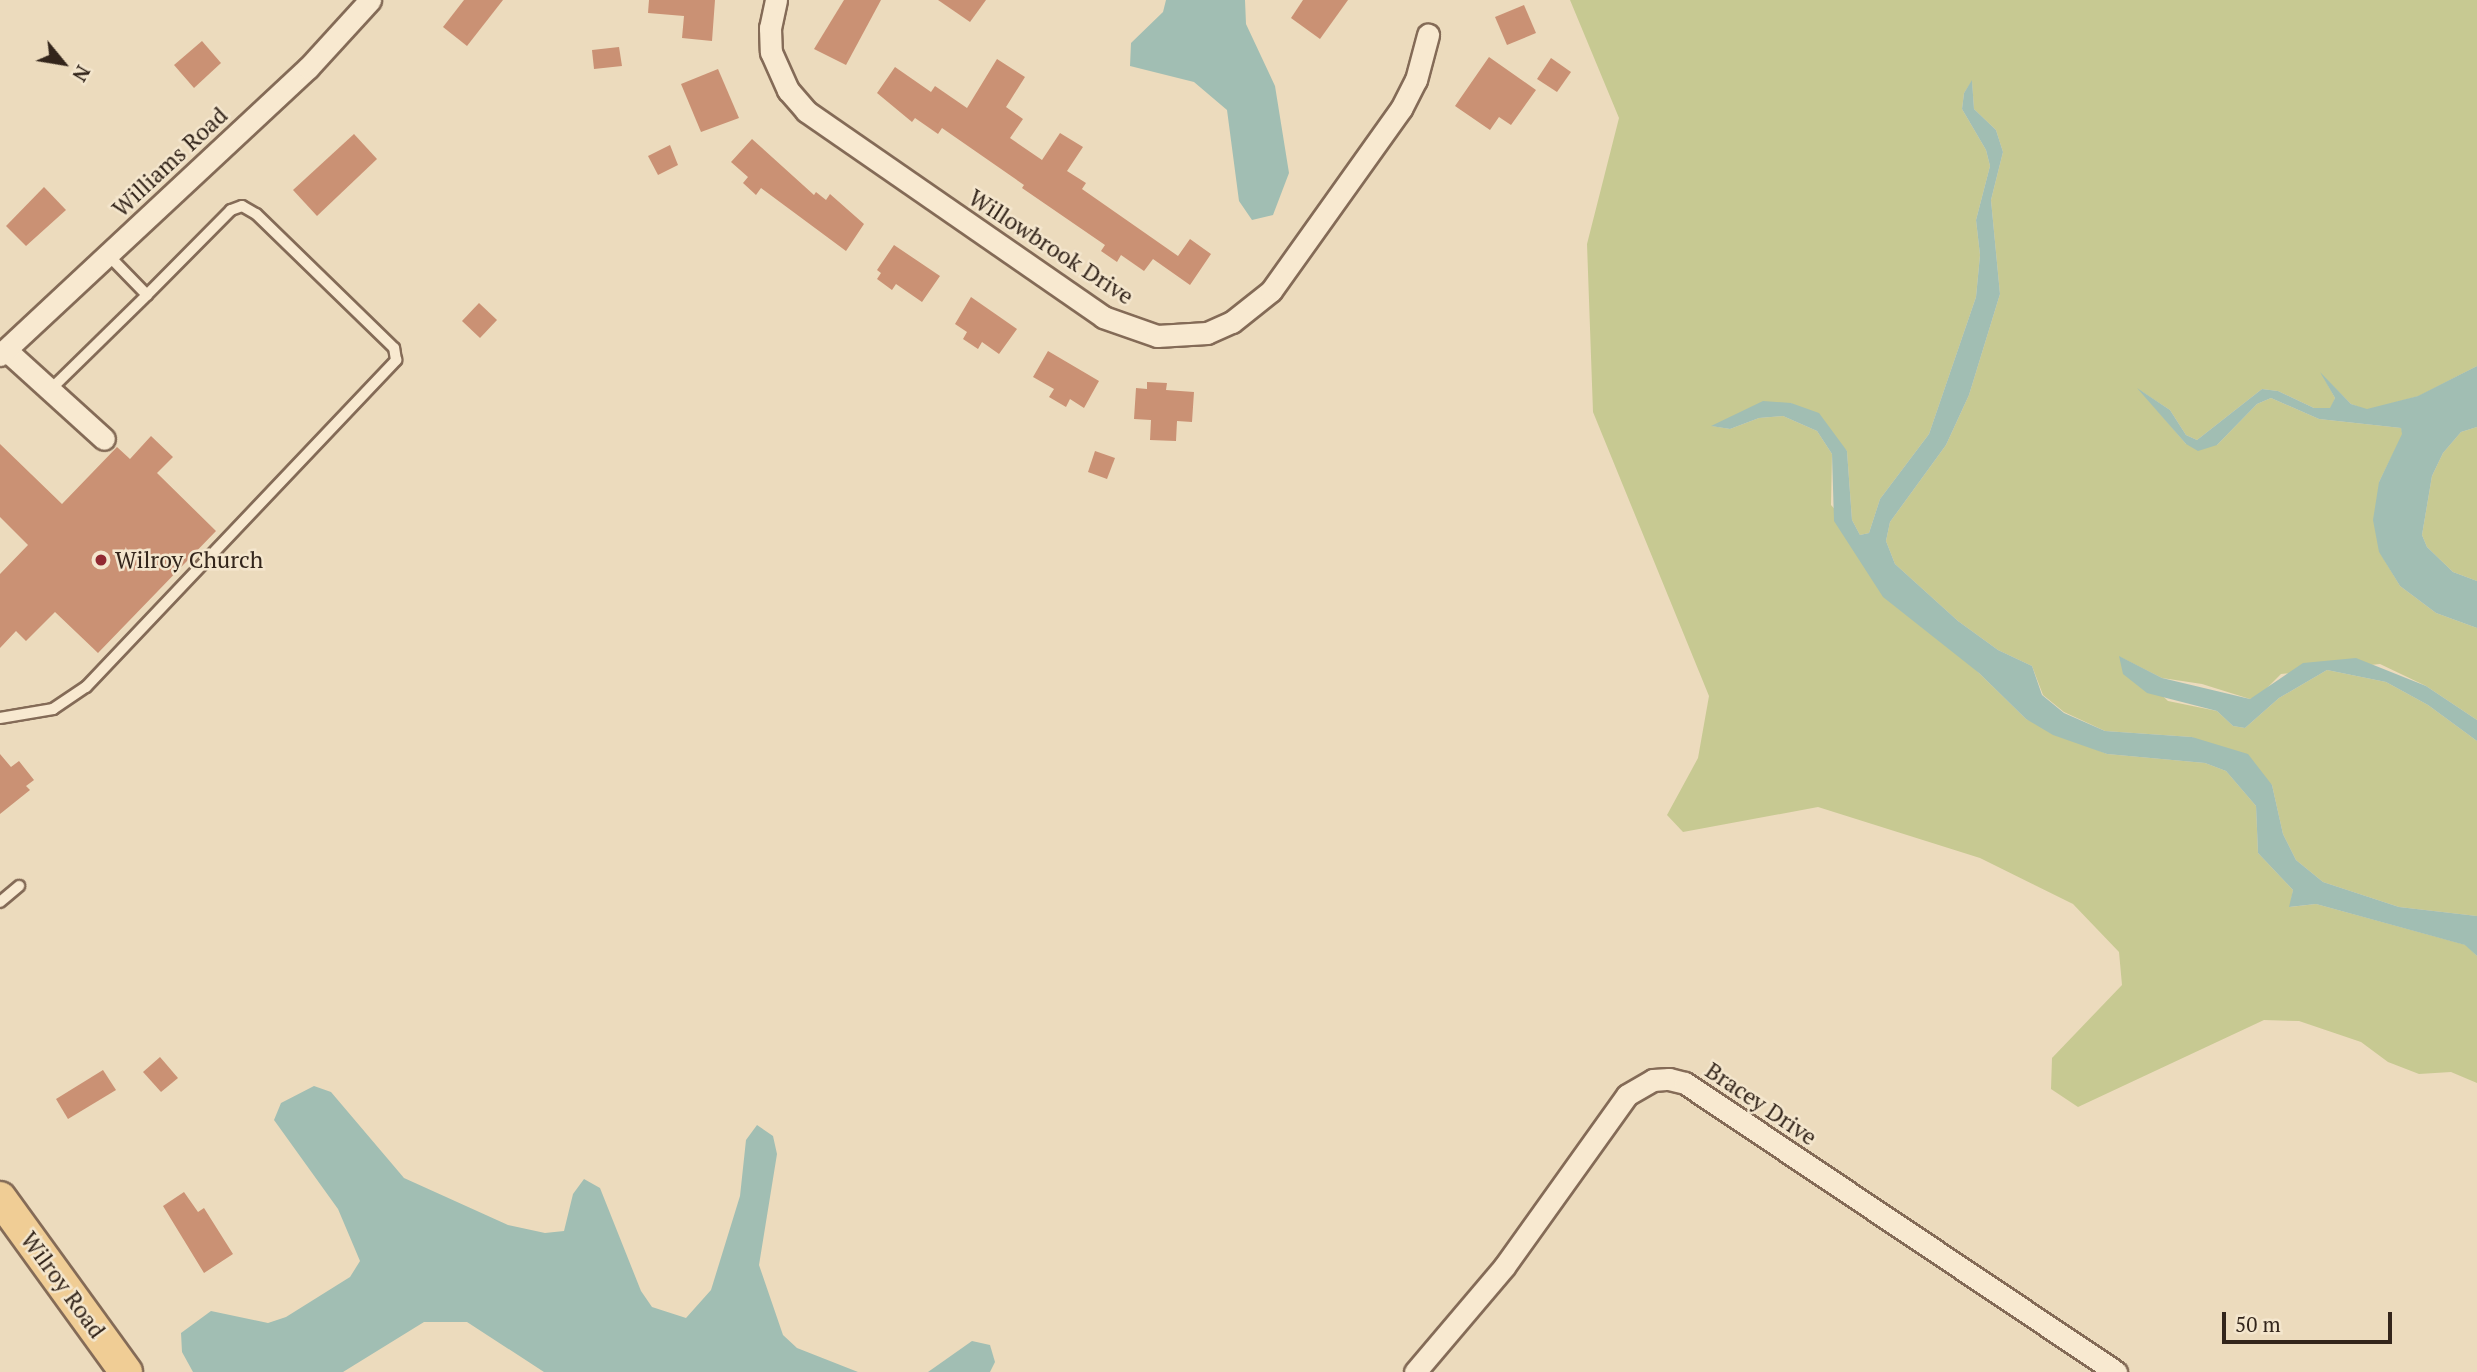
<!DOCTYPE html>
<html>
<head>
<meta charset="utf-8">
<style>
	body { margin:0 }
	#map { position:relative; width:2477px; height:1372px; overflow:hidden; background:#ecdbbd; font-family:"PT Serif",serif }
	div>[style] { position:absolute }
	.green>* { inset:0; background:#c7c992 }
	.water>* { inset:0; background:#a1beb3 }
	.building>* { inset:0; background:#ca9174 }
	.roads { filter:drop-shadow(2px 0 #846b57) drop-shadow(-2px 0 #846b57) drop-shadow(0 2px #846b57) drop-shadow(0 -2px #846b57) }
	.service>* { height:10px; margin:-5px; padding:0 5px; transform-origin:5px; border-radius:5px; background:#f8e9d0 }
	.minor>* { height:21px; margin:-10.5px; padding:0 10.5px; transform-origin:10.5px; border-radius:10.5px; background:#f8e9d0 }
	.primary>* { height:32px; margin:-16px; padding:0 16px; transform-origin:16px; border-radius:16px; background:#f0cd95 }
	.dots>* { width:19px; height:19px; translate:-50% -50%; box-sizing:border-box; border:4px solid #f4e6cd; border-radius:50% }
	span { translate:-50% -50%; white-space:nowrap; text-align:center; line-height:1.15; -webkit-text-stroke:5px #f4e6cd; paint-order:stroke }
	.street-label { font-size:23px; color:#33251b }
	.poi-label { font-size:23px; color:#33251b }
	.left { translate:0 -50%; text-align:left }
	.north { position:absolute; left:28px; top:28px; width:70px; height:70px; -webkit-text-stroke:5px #f4e6cd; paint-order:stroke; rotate:120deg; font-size:19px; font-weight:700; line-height:28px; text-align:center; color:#33251b }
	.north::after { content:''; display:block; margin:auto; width:24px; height:32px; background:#33251b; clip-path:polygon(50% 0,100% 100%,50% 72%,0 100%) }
	.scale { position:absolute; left:2222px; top:1312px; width:170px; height:32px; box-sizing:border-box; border:4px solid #33251b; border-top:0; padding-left:9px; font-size:21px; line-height:24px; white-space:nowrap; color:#33251b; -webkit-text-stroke:5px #f4e6cd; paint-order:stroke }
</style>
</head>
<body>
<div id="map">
	<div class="green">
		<i style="clip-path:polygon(1570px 0,2477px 0,2477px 366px,2419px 396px,2367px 410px,2351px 404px,2323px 376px,2335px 398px,2331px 408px,2314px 408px,2278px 391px,2262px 389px,2197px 440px,2186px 435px,2170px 410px,2141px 391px,2186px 444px,2217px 445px,2257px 404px,2271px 398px,2319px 419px,2401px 428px,2403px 434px,2379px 482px,2379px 551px,2400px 586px,2436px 613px,2477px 628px,2477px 720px,2426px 686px,2380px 664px,2281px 674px,2259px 696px,2250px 699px,2202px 684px,2162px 678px,2120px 657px,2168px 701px,2217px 711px,2233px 726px,2245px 728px,2279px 698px,2327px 670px,2386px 682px,2428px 705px,2477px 741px,2477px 916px,2399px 907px,2323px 882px,2296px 860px,2283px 834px,2272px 785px,2192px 737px,2105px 731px,2064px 712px,2043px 695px,2032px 666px,1998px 650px,1958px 621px,1895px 564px,1886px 541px,1890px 522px,1946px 445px,1969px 395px,2000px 294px,1991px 200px,2003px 152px,1996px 130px,1974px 109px,1972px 81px,1964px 93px,1962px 109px,1986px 150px,1990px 166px,1976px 220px,1980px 255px,1976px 297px,1929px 434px,1880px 499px,1869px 533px,1860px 535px,1852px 520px,1847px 451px,1791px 403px,1712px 426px,1730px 429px,1759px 418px,1783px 416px,1817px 431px,1832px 454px,1831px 505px,1979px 673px,2026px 719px,2107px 754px,2205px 763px,2226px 771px,2256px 806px,2258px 853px,2293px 890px,2290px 907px,2316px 904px,2466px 945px,2477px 956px,2477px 1083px,2451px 1072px,2419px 1074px,2388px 1062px,2361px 1042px,2299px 1021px,2264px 1020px,2078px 1107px,2051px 1089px,2052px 1058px,2122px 985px,2119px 952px,2073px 904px,1980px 858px,1818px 807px,1683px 832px,1667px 815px,1698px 758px,1709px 696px,1593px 412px,1587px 244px,1619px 118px)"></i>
		<i style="clip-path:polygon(2477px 427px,2477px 581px,2453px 572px,2427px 547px,2422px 535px,2432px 476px,2443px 453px,2461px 432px)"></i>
	</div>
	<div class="water">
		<i style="clip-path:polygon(1166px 0,1245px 0,1246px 24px,1275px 86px,1289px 173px,1273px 215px,1252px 220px,1239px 201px,1227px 110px,1194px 82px,1130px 66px,1131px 43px,1163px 12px)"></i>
		<i style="clip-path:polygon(1972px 80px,1974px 109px,1996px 130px,2003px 152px,1991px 200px,2000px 294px,1969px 395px,1946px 445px,1890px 522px,1886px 541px,1895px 564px,1958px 621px,1998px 650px,2032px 666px,2042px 695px,2064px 713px,2105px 731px,2192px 737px,2248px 754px,2272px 785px,2283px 834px,2296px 860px,2323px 882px,2399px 907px,2477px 916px,2477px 956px,2465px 945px,2316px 904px,2289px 907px,2293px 890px,2258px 853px,2256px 806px,2226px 771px,2205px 763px,2107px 754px,2053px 735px,2026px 719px,1979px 673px,1883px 597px,1834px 521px,1832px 454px,1817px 431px,1783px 416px,1759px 418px,1730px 429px,1711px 426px,1763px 401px,1791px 403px,1819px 413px,1847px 451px,1852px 520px,1860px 535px,1869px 533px,1880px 499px,1929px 434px,1976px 297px,1980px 255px,1976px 220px,1990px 166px,1986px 150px,1962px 109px,1964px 93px)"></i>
		<i style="clip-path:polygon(2477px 366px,2477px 427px,2461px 432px,2443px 453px,2432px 476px,2422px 535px,2427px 547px,2453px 572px,2477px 581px,2477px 628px,2436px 613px,2400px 586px,2379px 552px,2373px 520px,2379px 482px,2402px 434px,2401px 428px,2319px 419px,2271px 398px,2257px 404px,2217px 445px,2198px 451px,2186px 444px,2137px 388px,2170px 410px,2186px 435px,2197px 440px,2262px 389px,2278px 391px,2314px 408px,2330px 408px,2335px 398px,2320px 372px,2351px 404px,2367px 409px,2418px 396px)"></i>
		<i style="clip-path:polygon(2119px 656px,2162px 678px,2250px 699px,2303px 663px,2356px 658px,2426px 686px,2477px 720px,2477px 741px,2428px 705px,2386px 682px,2327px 670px,2279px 698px,2245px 728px,2233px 726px,2217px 711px,2147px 693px,2123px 674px)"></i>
		<i style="clip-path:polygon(314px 1086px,331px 1092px,404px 1178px,508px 1225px,545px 1233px,564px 1231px,573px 1194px,584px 1179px,600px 1188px,641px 1291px,652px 1307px,686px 1318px,711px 1290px,740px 1196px,746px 1140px,757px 1125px,773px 1136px,777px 1154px,759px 1265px,783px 1335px,797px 1348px,858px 1372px,544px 1372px,467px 1322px,424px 1322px,343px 1372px,193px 1372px,182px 1352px,181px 1333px,211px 1311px,268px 1323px,286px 1317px,350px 1277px,360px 1261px,338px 1209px,274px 1120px,281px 1103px)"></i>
		<i style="clip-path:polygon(972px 1341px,990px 1345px,995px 1362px,990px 1372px,928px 1372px)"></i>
	</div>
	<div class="building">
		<i style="clip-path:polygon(464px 0,503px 0,467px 46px,443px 27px)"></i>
		<i style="clip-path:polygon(649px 0,715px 0,712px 41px,682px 38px,684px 16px,648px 13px)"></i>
		<i style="clip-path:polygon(844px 0,881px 0,846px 65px,814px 49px)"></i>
		<i style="clip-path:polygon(938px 0,986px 0,970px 22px)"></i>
		<i style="clip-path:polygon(1303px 0,1348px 0,1320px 39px,1291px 18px)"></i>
		<i style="clip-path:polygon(1524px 5px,1536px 33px,1507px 45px,1495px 17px)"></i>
		<i style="clip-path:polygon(202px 41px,221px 63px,194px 88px,174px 65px)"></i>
		<i style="clip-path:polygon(619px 47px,622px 66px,594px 69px,592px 50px)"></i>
		<i style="clip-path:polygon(1489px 57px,1536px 90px,1511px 125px,1499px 117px,1490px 130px,1455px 106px)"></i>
		<i style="clip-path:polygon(1551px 58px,1571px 72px,1557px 92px,1537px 79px)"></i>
		<i style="clip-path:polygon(997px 59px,1025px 77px,1006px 107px,1023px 119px,1010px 138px,1042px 160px,1060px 133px,1083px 147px,1067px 171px,1086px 183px,1082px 189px,1178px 256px,1190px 239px,1211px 254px,1190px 285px,1153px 259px,1144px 271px,1121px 255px,1117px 262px,1101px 251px,1105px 245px,1022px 188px,1024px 185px,942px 128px,938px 134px,915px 118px,912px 122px,877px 93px,895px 67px,931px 92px,935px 86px,967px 108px)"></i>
		<i style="clip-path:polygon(718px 69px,739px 118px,701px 132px,681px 84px)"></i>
		<i style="clip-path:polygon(354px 134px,377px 159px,317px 216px,293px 190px)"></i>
		<i style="clip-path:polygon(752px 139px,814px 195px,816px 192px,826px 200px,830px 194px,864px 224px,846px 251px,761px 188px,756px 195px,743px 183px,748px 177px,731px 162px)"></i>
		<i style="clip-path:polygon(670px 145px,678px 165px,658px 175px,648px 156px)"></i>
		<i style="clip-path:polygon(44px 187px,66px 210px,26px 246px,6px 226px)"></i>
		<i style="clip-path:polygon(894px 245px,940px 276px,922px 302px,896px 284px,892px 290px,877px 279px,881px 273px,877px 270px)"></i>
		<i style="clip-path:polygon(971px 297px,1017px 329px,999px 354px,982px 342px,978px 349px,963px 339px,967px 332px,955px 324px)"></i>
		<i style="clip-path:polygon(479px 303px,497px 320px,480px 338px,462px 321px)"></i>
		<i style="clip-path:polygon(1048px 351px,1099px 381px,1084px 408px,1070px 399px,1066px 407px,1049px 397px,1054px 389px,1033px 377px)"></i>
		<i style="clip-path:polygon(1147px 382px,1167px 383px,1166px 390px,1194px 392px,1192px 422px,1177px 421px,1176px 441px,1150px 440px,1151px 420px,1134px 419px,1136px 388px,1147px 389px)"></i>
		<i style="clip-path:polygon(151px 436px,173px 457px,157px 473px,216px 531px,98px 653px,55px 612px,26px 641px,16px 631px,0 648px,0 574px,28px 545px,0 517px,0 444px,62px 504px,117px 447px,130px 459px)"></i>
		<i style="clip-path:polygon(1095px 451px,1115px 458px,1107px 479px,1088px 472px)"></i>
		<i style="clip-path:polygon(0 754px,11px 767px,19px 761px,34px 780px,26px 786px,30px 790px,0 814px)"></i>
		<i style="clip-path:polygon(160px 1057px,178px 1078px,161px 1092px,143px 1072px)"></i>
		<i style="clip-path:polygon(103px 1070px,116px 1090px,68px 1119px,56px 1099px)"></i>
		<i style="clip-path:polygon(184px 1192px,198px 1212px,204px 1208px,233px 1254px,204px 1273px,163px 1206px)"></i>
	</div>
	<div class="roads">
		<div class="service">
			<i style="left:51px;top:389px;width:134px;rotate:-44.4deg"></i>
			<i style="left:0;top:718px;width:54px;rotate:-9.6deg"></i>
			<i style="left:53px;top:709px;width:40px;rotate:-34deg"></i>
			<i style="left:86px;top:687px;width:451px;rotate:-46.5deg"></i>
			<i style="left:396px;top:360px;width:12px;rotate:-99deg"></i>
			<i style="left:394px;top:348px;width:192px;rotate:-135.8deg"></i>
			<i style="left:256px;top:214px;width:16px;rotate:-150deg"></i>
			<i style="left:242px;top:206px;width:12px;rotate:160deg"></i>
			<i style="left:231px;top:210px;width:120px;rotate:134.7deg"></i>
			<i style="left:147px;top:295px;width:54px;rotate:-134.3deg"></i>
			<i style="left:0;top:902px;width:25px;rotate:-40deg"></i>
		</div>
		<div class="minor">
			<i style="left:776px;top:0;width:29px;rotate:102deg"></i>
			<i style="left:770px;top:28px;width:24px;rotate:88deg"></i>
			<i style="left:771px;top:52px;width:42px;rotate:65.9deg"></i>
			<i style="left:788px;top:90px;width:28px;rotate:49deg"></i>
			<i style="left:806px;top:111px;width:361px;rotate:34.7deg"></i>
			<i style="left:1103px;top:317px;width:57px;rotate:19.4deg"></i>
			<i style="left:1157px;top:336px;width:50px;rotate:-3.4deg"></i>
			<i style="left:1207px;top:333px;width:27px;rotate:-24deg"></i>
			<i style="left:1232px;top:322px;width:50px;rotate:-38.5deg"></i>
			<i style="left:1271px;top:291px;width:224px;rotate:-54.5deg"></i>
			<i style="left:1401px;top:109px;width:33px;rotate:-63deg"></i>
			<i style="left:1416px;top:80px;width:47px;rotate:-75.1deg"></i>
			<i style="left:6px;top:350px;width:132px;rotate:42.2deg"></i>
			<i style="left:0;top:355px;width:421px;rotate:-43deg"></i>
			<i style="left:308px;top:68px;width:92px;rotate:-47.6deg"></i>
			<i style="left:1415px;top:1372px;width:138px;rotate:-49.7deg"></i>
			<i style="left:1504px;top:1267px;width:211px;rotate:-54.4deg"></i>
			<i style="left:1627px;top:1095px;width:30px;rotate:-30deg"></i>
			<i style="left:1653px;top:1080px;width:16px;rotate:-4deg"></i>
			<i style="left:1669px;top:1079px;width:16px;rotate:14deg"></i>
			<i style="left:1685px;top:1083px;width:519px;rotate:33.84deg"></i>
		</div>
		<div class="primary">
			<i style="left:0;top:1198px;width:215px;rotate:54.1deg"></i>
		</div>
	</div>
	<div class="dots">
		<i style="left:101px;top:560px;background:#912931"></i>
	</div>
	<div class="street-label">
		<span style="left:170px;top:162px;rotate:-43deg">Williams Road</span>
		<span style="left:1051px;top:247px;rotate:33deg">Willowbrook Drive</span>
		<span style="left:1761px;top:1104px;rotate:34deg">Bracey Drive</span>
		<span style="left:63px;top:1285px;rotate:54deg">Wilroy Road</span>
	</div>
	<div class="poi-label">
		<span class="left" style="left:115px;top:560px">Wilroy Church</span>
	</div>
	<div class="north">N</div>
	<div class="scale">50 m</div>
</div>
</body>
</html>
